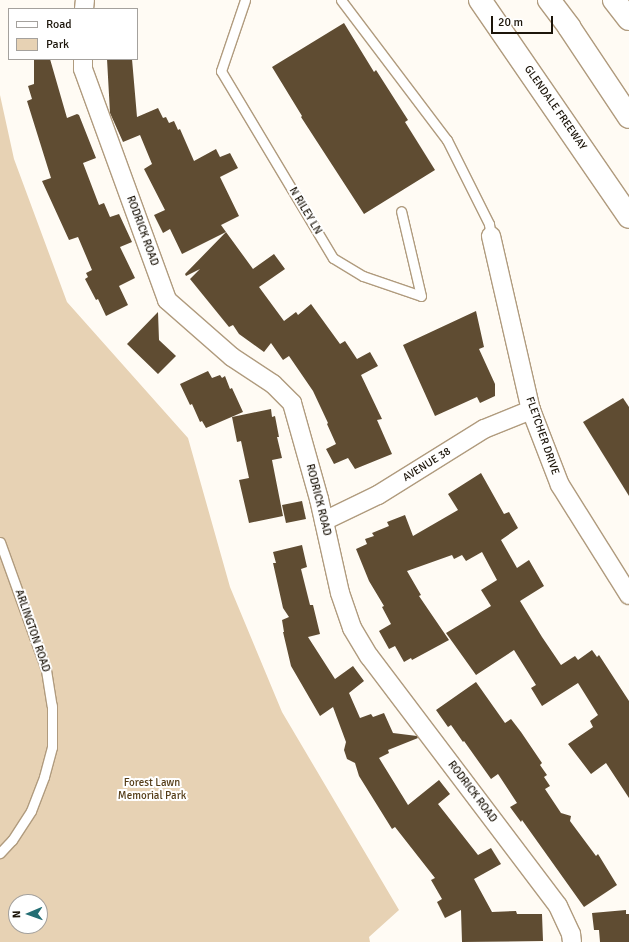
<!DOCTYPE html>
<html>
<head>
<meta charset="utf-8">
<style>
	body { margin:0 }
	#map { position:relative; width:629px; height:942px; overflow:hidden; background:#fffbf4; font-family:Signika,sans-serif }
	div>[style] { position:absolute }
	.green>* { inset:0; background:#e7d2b4 }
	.building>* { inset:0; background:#5f4c32 }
	.roads { filter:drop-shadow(1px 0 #b09b7e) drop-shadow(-1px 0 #b09b7e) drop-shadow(0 1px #b09b7e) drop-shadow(0 -1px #b09b7e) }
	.service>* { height:9px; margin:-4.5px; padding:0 4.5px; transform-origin:4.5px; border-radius:4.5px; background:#fff }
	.minor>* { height:18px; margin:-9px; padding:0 9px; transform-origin:9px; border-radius:9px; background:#fff }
	.motorway>* { height:22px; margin:-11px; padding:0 11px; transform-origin:11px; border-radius:11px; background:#fff }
	span { translate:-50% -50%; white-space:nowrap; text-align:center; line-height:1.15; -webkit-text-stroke:4px #fff; paint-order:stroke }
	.street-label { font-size:11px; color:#1c150a }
	.park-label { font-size:11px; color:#543c17 }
	.legend { position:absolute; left:8px; top:8px; width:130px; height:52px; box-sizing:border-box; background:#fff; border:1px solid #a4a19d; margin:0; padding:5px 7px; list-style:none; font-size:12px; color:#1c150a }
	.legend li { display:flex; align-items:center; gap:8px; height:20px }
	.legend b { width:20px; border:1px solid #a4a19d }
	.north { position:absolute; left:8px; top:894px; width:40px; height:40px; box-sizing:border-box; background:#fff; border:1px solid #a4a19d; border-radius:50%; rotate:268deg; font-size:11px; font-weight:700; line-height:16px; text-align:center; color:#1c150a }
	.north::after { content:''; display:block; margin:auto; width:14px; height:18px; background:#246e74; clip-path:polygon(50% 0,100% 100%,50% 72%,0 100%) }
	.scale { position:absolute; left:491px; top:16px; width:62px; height:18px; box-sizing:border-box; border:2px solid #1c150a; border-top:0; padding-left:5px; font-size:12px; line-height:14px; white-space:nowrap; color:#1c150a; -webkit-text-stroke:3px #fff; paint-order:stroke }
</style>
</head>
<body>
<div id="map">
	<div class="green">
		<i style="clip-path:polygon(evenodd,0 95px,14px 159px,67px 302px,188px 438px,230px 587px,282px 712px,399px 910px,369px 937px,370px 942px,0 942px,0 95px,16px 902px,40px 902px,40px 926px,16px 926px,16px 902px)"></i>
	</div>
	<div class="building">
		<i style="clip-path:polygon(344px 23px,374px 72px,376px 70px,408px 120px,405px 122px,435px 170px,364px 214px,301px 117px,302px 116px,272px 67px)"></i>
		<i style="clip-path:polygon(34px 59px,50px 59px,67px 118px,77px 114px,79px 115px,96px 158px,83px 163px,99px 205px,104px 203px,110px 217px,119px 214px,132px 242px,120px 247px,135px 278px,119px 286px,128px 305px,106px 316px,98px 299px,96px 300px,85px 279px,88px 277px,86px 273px,92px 270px,78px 237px,69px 240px,42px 181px,51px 178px,27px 101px,32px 99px,28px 86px,34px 84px)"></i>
		<i style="clip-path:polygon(107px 59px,132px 59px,137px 117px,158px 108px,163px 118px,166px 117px,169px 123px,174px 121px,178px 130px,180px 129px,194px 161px,216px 149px,220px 157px,230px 153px,238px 168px,220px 177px,239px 216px,221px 225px,226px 232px,182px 254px,170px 229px,163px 233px,154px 215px,165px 210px,144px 169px,152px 164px,140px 135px,123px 142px,110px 113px)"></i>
		<i style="clip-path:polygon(226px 232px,253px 269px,274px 254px,285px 269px,259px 287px,284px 321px,296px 312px,298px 315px,311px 304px,340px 344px,345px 341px,357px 359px,370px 352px,378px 366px,361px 375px,382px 419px,377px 420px,392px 454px,355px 469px,348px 458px,334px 464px,326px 449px,336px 444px,327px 424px,328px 423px,313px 391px,289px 356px,283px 360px,271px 343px,264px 352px,239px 334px,233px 325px,229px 327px,190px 279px,200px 269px,186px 276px,185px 274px)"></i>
		<i style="clip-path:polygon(476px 311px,484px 347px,479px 349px,495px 384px,495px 396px,480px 403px,477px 397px,435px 416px,403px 345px)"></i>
		<i style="clip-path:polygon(158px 312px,159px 340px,176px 356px,158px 374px,127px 344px)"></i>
		<i style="clip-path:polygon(208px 371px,212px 378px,220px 375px,222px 378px,225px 376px,230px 389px,232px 388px,243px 412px,206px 428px,202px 421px,200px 422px,192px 404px,190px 405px,180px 384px)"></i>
		<i style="clip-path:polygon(623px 398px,629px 407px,629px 496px,583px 422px)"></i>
		<i style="clip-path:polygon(271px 409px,272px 417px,275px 416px,279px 437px,277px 437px,282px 458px,272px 460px,283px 516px,249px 523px,239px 480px,249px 478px,241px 441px,237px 442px,232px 417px)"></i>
		<i style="clip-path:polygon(481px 473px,504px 514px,509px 512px,518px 528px,501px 540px,517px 568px,529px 560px,544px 586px,520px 601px,542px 637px,561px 665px,575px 656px,578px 660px,592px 650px,597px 657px,599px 655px,629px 701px,629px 798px,606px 763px,591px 774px,568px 744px,593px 727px,590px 721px,598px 715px,578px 683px,542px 706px,531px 688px,536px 685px,514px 650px,476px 675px,446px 633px,491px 606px,481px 590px,497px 580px,482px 552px,466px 561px,462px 555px,454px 559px,452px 555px,407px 571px,421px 595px,419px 596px,449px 640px,412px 660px,411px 658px,404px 662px,395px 646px,389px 649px,379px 631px,391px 624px,382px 607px,384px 606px,369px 581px,356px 549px,367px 544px,365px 539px,374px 536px,372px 533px,389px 526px,387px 522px,405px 515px,413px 536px,458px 510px,448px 494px)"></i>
		<i style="clip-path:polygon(302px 501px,306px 519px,286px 523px,282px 505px)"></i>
		<i style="clip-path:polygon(302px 545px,307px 567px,301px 569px,310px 605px,313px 605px,320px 634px,308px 637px,335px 679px,353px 666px,364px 681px,349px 693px,360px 718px,371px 714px,373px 717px,384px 713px,393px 733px,417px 736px,418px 738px,388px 750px,389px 753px,379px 758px,408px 805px,439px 780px,450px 794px,438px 804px,478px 855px,491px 848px,501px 864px,474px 879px,492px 912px,516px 911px,517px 914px,542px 914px,543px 941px,462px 942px,461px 910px,445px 918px,437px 902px,442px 899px,431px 880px,435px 878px,395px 827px,392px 829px,359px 776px,355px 763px,347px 759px,344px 750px,346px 742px,333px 707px,320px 716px,291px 666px,283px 632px,284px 632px,282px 620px,289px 617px,283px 608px,273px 563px,276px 563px,273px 552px)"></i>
		<i style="clip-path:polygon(476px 682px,505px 723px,511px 719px,521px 732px,542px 763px,540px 765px,547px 775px,544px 777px,550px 786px,545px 789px,561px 813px,571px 816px,570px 821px,596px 856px,598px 854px,617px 885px,584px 907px,522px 820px,521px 822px,510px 807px,517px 803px,498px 774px,491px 779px,464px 741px,463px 742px,451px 725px,448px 727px,436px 710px)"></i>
		<i style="clip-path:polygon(626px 910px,626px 914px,629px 914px,629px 942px,600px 942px,599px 930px,594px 930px,592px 913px)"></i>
	</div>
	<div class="roads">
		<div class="service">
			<i style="left:245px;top:0;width:75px;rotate:108.7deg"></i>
			<i style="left:221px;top:71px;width:218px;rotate:59.1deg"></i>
			<i style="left:333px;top:258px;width:35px;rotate:31deg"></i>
			<i style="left:363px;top:276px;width:61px;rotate:19deg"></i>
			<i style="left:421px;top:296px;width:87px;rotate:-103.2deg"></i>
			<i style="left:341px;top:0;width:176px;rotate:52.9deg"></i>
			<i style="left:447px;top:140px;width:94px;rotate:63.4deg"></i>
			<i style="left:489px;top:224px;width:12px;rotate:81deg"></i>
			<i style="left:0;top:542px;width:136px;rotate:70.2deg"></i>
			<i style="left:46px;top:670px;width:36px;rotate:81deg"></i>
			<i style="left:52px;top:706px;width:41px;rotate:90deg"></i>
			<i style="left:52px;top:747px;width:31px;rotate:105deg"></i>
			<i style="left:44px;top:777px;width:36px;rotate:111deg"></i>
			<i style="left:31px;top:811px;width:35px;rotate:123deg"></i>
			<i style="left:12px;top:840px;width:18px;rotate:133deg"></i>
		</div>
		<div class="minor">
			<i style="left:84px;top:9px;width:9px;rotate:-84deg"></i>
			<i style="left:83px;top:59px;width:10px;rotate:90deg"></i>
			<i style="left:83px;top:69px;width:246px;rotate:70deg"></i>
			<i style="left:167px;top:300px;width:86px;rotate:41.2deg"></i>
			<i style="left:232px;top:357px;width:49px;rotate:33.4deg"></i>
			<i style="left:273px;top:384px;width:27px;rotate:45deg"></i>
			<i style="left:292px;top:403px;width:100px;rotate:74.3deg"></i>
			<i style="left:319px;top:499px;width:96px;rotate:77.4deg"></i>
			<i style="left:340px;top:593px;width:37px;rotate:71deg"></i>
			<i style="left:352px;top:628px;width:33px;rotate:59deg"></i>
			<i style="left:369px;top:656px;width:313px;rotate:52.9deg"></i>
			<i style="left:558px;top:906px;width:31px;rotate:65deg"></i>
			<i style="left:571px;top:934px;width:8px;rotate:83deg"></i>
			<i style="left:491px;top:236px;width:179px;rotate:77.1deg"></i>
			<i style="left:531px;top:410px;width:80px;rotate:68.9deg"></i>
			<i style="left:560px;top:485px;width:130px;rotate:57.9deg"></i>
			<i style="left:324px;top:521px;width:60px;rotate:-25.7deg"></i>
			<i style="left:378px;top:495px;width:125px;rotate:-31.9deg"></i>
			<i style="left:484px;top:429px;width:51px;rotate:-22deg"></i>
		</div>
		<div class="motorway">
			<i style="left:480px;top:0;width:263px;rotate:55.5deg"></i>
			<i style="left:549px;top:0;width:34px;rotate:53deg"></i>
			<i style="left:569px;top:27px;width:108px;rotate:56.3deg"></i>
			<i style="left:614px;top:0;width:24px;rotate:52deg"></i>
		</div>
	</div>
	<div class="street-label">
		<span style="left:555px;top:108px;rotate:55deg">GLENDALE FREEWAY</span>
		<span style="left:305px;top:211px;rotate:59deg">N RILEY LN</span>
		<span style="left:142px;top:231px;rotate:70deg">RODRICK ROAD</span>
		<span style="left:542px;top:436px;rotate:71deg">FLETCHER DRIVE</span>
		<span style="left:427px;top:465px;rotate:-32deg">AVENUE 38</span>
		<span style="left:318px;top:500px;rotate:76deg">RODRICK ROAD</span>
		<span style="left:32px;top:631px;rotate:71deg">ARLINGTON ROAD</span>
		<span style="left:472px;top:792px;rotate:53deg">RODRICK ROAD</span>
	</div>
	<div class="park-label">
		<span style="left:152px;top:790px">Forest Lawn<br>Memorial Park</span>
	</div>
	<ul class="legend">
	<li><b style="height:5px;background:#fff"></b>Road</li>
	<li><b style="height:11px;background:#e7d2b4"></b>Park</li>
	</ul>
	<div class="north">N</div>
	<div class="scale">20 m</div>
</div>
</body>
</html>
